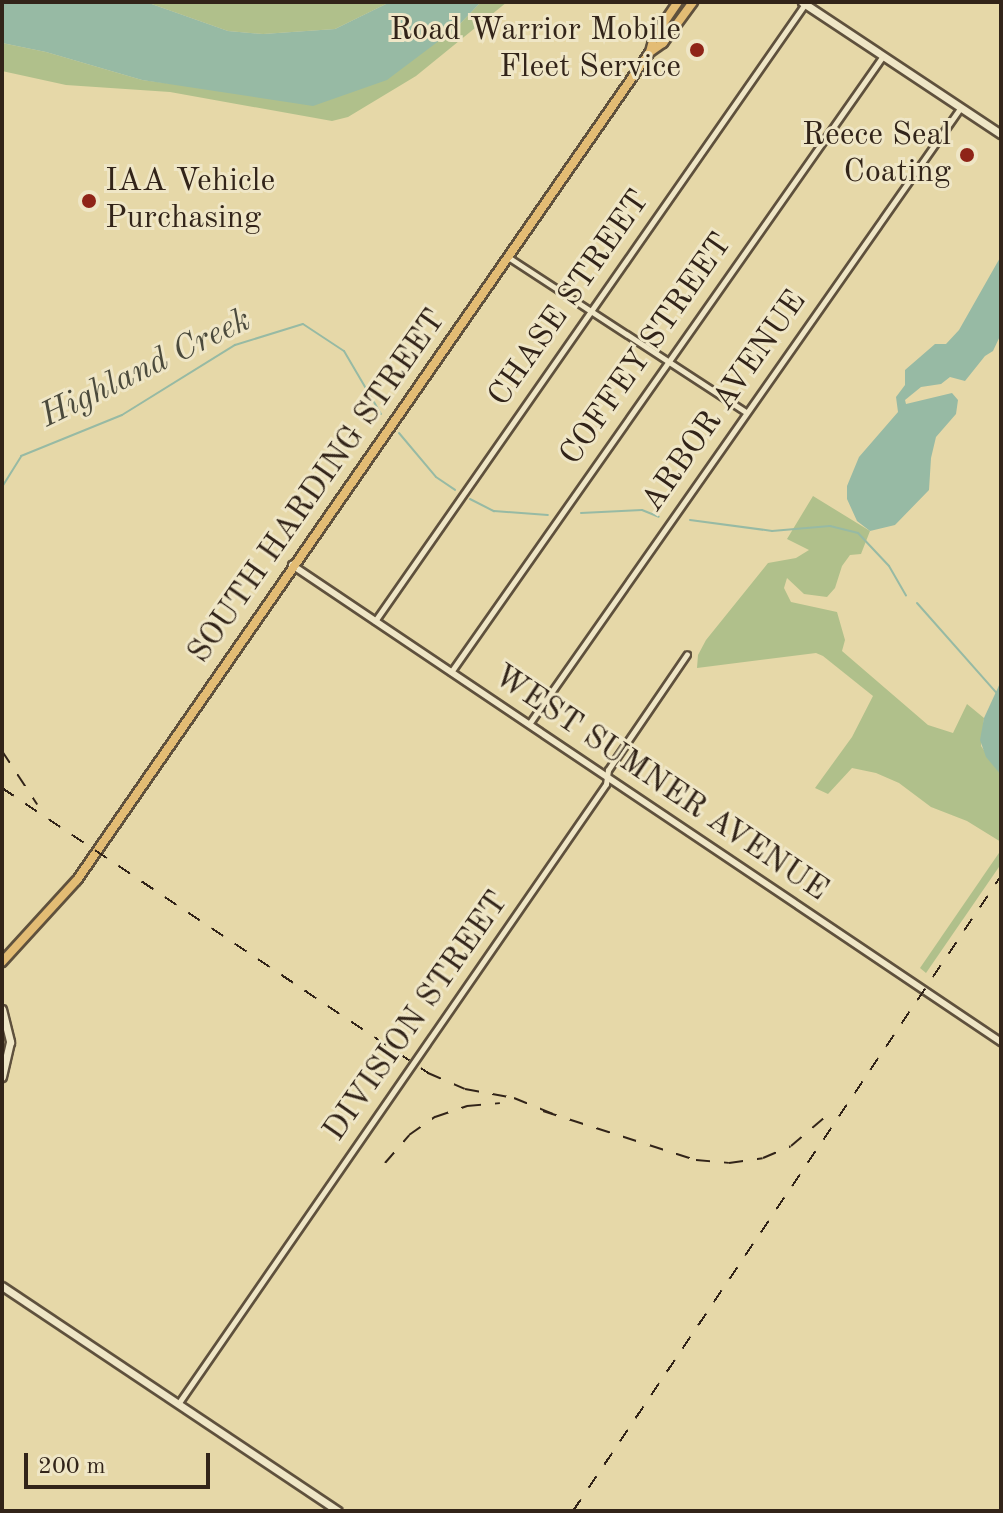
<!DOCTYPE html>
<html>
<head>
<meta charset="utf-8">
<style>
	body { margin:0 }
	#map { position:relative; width:1003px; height:1513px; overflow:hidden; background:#e6d8a8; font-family:"Old Standard TT",serif }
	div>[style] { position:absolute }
	.green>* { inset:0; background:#b0c08b }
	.water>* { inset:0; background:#97baa4 }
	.stream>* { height:2px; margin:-1px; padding:0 1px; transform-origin:1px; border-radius:1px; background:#97baa4 }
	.roads { filter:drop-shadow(2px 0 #5f513d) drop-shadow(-2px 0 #5f513d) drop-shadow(0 2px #5f513d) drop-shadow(0 -2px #5f513d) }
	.minor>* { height:5px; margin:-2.5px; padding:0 2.5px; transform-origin:2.5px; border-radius:2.5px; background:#efe6c6 }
	.tertiary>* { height:6px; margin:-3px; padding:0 3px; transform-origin:3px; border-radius:3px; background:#efe6c6 }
	.secondary>* { height:7px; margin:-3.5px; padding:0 3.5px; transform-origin:3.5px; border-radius:3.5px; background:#efe6c6 }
	.primary>* { height:8px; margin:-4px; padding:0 4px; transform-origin:4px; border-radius:4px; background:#e3bc74 }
	.rail>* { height:2px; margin-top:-1px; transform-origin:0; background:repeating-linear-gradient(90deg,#322419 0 14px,transparent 0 28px) }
	.dots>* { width:22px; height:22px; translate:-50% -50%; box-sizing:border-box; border:4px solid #efe6c6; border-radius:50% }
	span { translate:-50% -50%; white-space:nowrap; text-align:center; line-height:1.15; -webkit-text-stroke:6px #efe6c6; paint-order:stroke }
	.poi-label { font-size:32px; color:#322419 }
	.right { translate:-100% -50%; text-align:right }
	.left { translate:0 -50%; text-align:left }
	.street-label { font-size:32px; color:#322419 }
	.water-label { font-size:34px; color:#4b4a3c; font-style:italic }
	.frame { position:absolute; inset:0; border:4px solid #322419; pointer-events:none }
	.scale { position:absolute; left:24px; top:1453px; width:186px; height:36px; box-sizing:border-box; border:4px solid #322419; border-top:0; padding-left:10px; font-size:24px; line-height:28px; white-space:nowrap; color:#322419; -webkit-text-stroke:6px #efe6c6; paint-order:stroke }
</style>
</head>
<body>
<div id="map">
	<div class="green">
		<i style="clip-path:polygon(146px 2px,288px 3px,390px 2px,335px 29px,263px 34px,228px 31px)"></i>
		<i style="clip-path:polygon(481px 2px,507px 2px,416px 76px,348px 117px,332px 121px,170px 92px,66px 85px,2px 71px,2px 43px,46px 52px,142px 80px,212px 89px,456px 28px)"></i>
		<i style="clip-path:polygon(813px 496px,870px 531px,861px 554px,850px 555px,842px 566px,835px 588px,827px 597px,804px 594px,787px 578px,784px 588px,791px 602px,837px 612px,845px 640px,842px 651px,928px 725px,953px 733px,967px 704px,984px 718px,981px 746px,1001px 775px,1001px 842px,967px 821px,931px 807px,899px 783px,876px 773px,852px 768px,828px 794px,815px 788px,852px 737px,873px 696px,823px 656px,816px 653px,697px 668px,698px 655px,706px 640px,768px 563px,796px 558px,809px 550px,787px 539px)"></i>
		<i style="clip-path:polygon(1001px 850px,1001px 864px,926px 973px,920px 968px)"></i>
	</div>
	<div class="water">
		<i style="clip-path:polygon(2px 2px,146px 2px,228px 31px,263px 34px,335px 29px,390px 2px,481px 2px,456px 28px,387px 80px,313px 106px,142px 80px,46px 52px,2px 43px)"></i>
		<i style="clip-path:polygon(1001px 256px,1001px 334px,993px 351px,985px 356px,965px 381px,950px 377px,941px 384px,921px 387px,905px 400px,906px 404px,952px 393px,958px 400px,956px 414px,936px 437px,931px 458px,929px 490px,895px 525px,870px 531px,857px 521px,847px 499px,847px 486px,859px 457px,898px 412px,896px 397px,905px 385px,905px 370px,935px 344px,946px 344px,959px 330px)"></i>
		<i style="clip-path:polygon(1001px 681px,1001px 775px,986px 757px,980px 740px,984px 718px)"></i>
	</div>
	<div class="stream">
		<i style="left:399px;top:433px;width:57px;rotate:49.9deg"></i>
		<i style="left:436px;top:477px;width:23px;rotate:34deg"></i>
		<i style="left:2px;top:487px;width:36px;rotate:-58deg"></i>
		<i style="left:21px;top:456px;width:109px;rotate:-22.1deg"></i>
		<i style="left:122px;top:415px;width:133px;rotate:-31.8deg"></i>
		<i style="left:235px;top:345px;width:71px;rotate:-17.2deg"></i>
		<i style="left:303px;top:324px;width:49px;rotate:33.4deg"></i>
		<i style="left:344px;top:351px;width:73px;rotate:59.6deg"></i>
		<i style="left:470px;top:499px;width:27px;rotate:27deg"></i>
		<i style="left:494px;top:511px;width:54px;rotate:4.2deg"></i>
		<i style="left:581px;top:513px;width:61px;rotate:-2.8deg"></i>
		<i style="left:642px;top:510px;width:18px;rotate:22deg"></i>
		<i style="left:690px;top:520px;width:83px;rotate:7.6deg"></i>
		<i style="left:772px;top:531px;width:58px;rotate:-4.9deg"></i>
		<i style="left:830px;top:526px;width:29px;rotate:14deg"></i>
		<i style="left:858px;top:533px;width:45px;rotate:46.8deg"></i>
		<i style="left:889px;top:566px;width:34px;rotate:60deg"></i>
		<i style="left:917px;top:603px;width:127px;rotate:48.5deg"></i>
	</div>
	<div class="roads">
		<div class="minor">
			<i style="left:508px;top:257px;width:284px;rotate:33.1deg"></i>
			<i style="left:375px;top:621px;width:752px;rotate:-55.13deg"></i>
			<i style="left:451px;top:672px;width:752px;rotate:-54.96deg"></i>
			<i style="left:529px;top:724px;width:753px;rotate:-55deg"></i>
			<i style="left:178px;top:1404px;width:753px;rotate:-55.38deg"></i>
			<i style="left:606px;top:784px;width:14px;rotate:-82deg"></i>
			<i style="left:608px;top:770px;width:140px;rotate:-55.7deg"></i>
		</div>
		<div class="tertiary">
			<i style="left:292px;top:565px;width:855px;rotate:33.93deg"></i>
		</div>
		<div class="secondary">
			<i style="left:802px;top:2px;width:239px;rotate:33.6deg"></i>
			<i style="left:2px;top:1009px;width:34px;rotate:76deg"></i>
			<i style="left:10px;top:1042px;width:36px;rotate:103deg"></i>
			<i style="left:2px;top:1286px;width:404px;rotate:33.8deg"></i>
		</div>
		<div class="primary">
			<i style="left:650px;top:52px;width:16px;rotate:-75deg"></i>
			<i style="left:654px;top:37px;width:42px;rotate:-55.6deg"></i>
			<i style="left:2px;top:962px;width:111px;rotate:-47.6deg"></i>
			<i style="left:77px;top:880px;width:1007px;rotate:-55.32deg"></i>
			<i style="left:650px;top:52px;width:16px;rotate:-35deg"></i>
			<i style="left:663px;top:43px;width:51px;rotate:-53.8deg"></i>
		</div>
	</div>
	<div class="rail">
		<i style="left:2px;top:751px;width:64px;rotate:56.6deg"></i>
		<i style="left:2px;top:788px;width:513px;rotate:33.78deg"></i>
		<i style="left:428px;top:1073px;width:40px;rotate:23.4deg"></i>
		<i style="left:465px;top:1089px;width:50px;rotate:10.4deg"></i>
		<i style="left:514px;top:1098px;width:42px;rotate:22.3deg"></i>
		<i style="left:543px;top:1111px;width:161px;rotate:17.8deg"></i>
		<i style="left:696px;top:1160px;width:33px;rotate:5deg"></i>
		<i style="left:729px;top:1163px;width:34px;rotate:-8deg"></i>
		<i style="left:763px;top:1158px;width:30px;rotate:-23deg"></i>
		<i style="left:791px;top:1146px;width:52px;rotate:-40.4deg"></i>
		<i style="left:385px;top:1163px;width:37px;rotate:-49deg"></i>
		<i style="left:409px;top:1135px;width:32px;rotate:-35deg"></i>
		<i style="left:435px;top:1117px;width:34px;rotate:-19deg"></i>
		<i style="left:467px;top:1106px;width:33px;rotate:-5deg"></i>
		<i style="left:573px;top:1511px;width:766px;rotate:-56.02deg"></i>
	</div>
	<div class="dots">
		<i style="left:697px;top:50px;background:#8f2418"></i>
		<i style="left:967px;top:155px;background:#8f2418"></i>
		<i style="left:89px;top:201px;background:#8f2418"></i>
	</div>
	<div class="poi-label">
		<span class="right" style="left:681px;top:50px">Road Warrior Mobile<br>Fleet Service</span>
		<span class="right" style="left:951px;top:155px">Reece Seal<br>Coating</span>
		<span class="left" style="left:105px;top:201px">IAA Vehicle<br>Purchasing</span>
	</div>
	<div class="street-label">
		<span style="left:570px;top:299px;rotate:-55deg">CHASE STREET</span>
		<span style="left:647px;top:350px;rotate:-55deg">COFFEY STREET</span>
		<span style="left:725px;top:402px;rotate:-55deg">ARBOR AVENUE</span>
		<span style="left:318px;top:487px;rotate:-55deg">SOUTH HARDING STREET</span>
		<span style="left:660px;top:784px;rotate:34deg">WEST SUMNER AVENUE</span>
		<span style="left:417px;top:1017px;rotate:-55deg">DIVISION STREET</span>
	</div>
	<div class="water-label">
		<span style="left:146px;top:369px;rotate:-26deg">Highland Creek</span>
	</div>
	<div class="frame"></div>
	<div class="scale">200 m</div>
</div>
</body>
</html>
